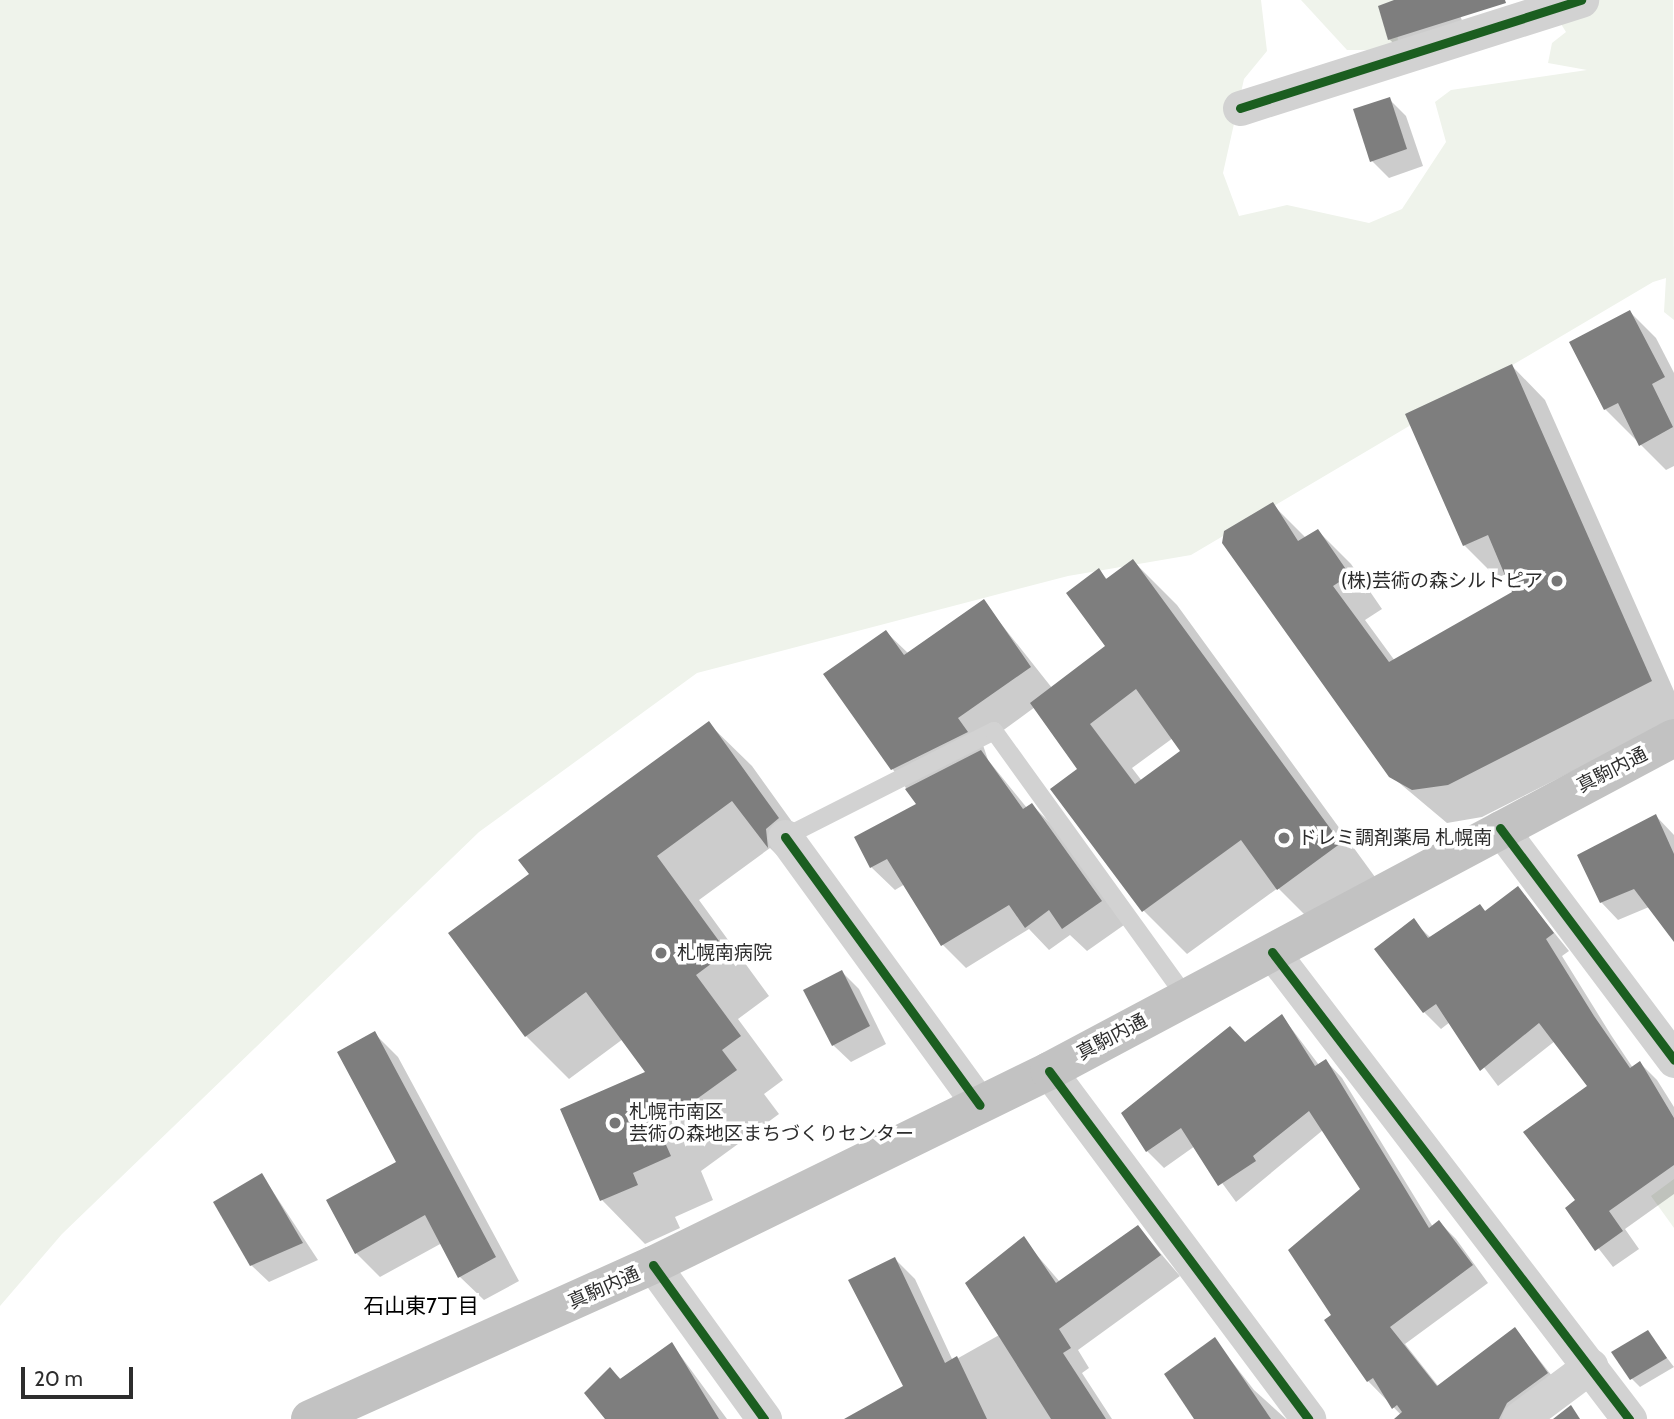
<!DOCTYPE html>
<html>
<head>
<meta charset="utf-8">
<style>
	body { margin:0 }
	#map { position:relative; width:1674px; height:1419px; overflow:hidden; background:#fff; font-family:Cabin,"Noto Sans JP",sans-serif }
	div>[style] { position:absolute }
	.green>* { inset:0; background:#eff3eb }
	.shadow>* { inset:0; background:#0003 }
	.building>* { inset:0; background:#7e7e7e }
	.service>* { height:18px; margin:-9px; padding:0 9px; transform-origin:9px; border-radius:9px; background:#d2d2d2 }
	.minor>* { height:35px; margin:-17.5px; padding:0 17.5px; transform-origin:17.5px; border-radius:17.5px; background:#d2d2d2 }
	.trunk>* { height:38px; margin:-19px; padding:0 19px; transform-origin:19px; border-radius:19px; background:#c2c2c2 }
	.cycleway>* { height:9px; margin:-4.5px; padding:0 4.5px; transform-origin:4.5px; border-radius:4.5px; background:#1b5e20 }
	.dots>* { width:19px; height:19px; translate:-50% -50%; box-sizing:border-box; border:4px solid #fff; border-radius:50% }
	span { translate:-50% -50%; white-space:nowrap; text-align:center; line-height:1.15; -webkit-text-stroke:7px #fff; paint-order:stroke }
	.poi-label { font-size:19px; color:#2d2d2d }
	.right { translate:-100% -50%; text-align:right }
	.left { translate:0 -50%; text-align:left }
	.street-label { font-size:19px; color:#2d2d2d }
	.neighbourhood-label { font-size:21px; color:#000 }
	.scale { position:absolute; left:21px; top:1367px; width:112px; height:32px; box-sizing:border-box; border:4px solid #2d2d2d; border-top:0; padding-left:9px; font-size:21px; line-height:24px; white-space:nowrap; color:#2d2d2d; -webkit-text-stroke:5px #fff; paint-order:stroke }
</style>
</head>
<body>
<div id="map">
	<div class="green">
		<i style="clip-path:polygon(0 0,1261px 0,1267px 51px,1244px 79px,1223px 173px,1239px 216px,1287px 205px,1369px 223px,1402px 209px,1446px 142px,1435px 102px,1451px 90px,1587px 70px,1548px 63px,1552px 43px,1566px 32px,1546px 0,1673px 0,1674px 320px,1664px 312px,1666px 278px,1653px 282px,1191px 555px,1068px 576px,697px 673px,479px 832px,62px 1234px,0 1306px)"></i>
		<i style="clip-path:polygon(1301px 0,1397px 0,1398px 50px,1347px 50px)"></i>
		<i style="clip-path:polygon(1674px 1179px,1674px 1228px,1651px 1196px)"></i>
	</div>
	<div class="shadow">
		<i style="clip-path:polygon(1399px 0,1453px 0,1469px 36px,1407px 56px,1389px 39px)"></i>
		<i style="clip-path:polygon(1389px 99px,1406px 116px,1423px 166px,1389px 178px,1372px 161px)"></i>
		<i style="clip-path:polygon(1630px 312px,1656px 338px,1674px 373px,1674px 466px,1666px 470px,1605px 409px)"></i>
		<i style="clip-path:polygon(1512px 366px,1545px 400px,1674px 691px,1674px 720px,1482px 817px,1447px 823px,1391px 776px,1272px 504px,1306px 538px,1318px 531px,1351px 564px,1382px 609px,1365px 620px,1395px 661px,1514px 593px,1506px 574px,1497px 578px,1464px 545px)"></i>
		<i style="clip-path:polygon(evenodd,1133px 561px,1177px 605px,1383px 888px,1322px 932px,1278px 888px,1187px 954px,1144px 911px,1079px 770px,1035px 707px,983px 745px,988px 760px,1027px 808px,1032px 805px,1055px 828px,1124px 925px,1087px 951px,1070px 935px,1049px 950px,1029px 929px,966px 968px,943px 945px,905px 884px,895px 890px,871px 867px,918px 805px,826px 675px,886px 632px,909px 654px,983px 601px,1052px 688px,1107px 647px,1099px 571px,1108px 580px,1133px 561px,1173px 738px,1183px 751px,1142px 781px,1132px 768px,1173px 738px)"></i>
		<i style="clip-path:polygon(708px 723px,752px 766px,821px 862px,810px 888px,770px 848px,699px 900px,769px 996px,738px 1019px,783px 1080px,764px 1094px,779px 1114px,701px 1171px,713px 1200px,675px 1217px,680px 1228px,645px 1244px,602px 1200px,562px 1110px,648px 1073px,623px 1039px,569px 1079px,526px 1036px,531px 875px)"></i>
		<i style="clip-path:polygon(1656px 816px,1674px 835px,1674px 941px,1649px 907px,1618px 920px,1601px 902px)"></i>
		<i style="clip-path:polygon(1518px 888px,1569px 951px,1562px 956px,1611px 1035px,1633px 1068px,1640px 1063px,1657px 1080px,1674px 1107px,1674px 1194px,1625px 1229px,1639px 1249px,1613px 1267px,1567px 1208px,1578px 1200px,1589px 1086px,1555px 1041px,1498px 1086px,1450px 1022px,1441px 1029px,1424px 1012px,1413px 921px,1431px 938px,1480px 906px,1486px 912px)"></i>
		<i style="clip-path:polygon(842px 972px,859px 989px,886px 1044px,851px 1062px,833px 1045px)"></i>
		<i style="clip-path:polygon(1282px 1016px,1319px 1065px,1326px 1061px,1342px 1078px,1433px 1227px,1439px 1222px,1456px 1239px,1488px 1283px,1405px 1344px,1439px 1387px,1515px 1329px,1563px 1390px,1526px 1419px,1405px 1419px,1368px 1381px,1333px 1315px,1362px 1190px,1323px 1130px,1236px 1202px,1195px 1146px,1164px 1168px,1147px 1151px,1246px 1044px)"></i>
		<i style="clip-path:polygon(374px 1033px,398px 1057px,519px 1281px,484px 1300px,460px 1277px,442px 1243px,380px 1277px,356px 1253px,399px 1163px)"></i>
		<i style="clip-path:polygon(262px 1175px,318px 1260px,269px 1282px,251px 1265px)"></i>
		<i style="clip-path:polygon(1138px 1227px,1180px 1276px,1078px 1350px,1089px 1368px,1082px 1373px,1112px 1419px,847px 1419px,905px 1387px,895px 1259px,915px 1279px,953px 1361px,1001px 1334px,1023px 1239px,1060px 1282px)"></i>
		<i style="clip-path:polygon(1647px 1332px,1674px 1367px,1640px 1387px,1632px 1379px)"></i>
		<i style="clip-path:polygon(1215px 1340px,1254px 1390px,1286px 1419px,1200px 1419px)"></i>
		<i style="clip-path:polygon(672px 1344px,727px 1419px,607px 1419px,610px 1369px,622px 1380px)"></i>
	</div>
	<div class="building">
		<i style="clip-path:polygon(1394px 0,1505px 0,1506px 3px,1388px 40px,1378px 6px)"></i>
		<i style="clip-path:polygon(1390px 97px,1407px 149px,1370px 162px,1353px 109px)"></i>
		<i style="clip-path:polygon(1630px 310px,1665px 377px,1652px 384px,1673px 427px,1639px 446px,1618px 403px,1604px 410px,1569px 342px)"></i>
		<i style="clip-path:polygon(1512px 364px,1652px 681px,1448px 785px,1412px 790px,1389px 777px,1222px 543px,1224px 531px,1273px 502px,1298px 541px,1318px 529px,1350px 575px,1333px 586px,1389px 662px,1512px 592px,1488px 535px,1463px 546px,1405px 414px)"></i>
		<i style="clip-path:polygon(evenodd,1133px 559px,1341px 843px,1277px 890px,1241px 840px,1142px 912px,1050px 789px,1077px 769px,1030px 703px,1105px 646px,1066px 593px,1099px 568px,1106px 579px,1133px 559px,1136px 689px,1180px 751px,1135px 784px,1090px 724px,1136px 689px)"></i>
		<i style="clip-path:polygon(984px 599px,1031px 667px,958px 718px,968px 732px,891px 770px,823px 674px,886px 630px,904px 655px)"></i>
		<i style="clip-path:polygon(709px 721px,779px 818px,766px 829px,768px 848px,732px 801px,657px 856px,727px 952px,696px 975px,741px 1036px,722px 1050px,737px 1070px,658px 1127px,671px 1156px,633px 1173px,638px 1185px,600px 1201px,560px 1109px,645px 1072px,586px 992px,525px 1037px,448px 933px,529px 874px,518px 860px)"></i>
		<i style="clip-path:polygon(981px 750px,1023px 809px,1032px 803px,1102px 901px,1062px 929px,1049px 910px,1025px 928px,1009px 905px,941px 946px,887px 859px,870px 868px,854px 837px,916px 804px,905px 789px)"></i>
		<i style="clip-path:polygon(1656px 814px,1674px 854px,1674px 942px,1634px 889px,1600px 903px,1577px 855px)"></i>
		<i style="clip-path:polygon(1518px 886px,1554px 933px,1546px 939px,1594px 1016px,1630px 1068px,1640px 1061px,1674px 1118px,1674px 1165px,1609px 1211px,1623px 1231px,1595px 1251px,1565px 1208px,1575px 1200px,1523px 1132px,1587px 1086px,1539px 1023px,1480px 1071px,1436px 1004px,1423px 1013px,1374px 949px,1414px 918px,1428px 938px,1480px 904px,1485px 911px)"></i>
		<i style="clip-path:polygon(842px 970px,870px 1026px,832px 1046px,803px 990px)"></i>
		<i style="clip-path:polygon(1282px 1014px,1315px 1066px,1326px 1059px,1429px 1228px,1439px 1220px,1473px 1265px,1390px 1327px,1437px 1386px,1515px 1327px,1548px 1373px,1507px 1403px,1499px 1419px,1394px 1419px,1402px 1412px,1397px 1405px,1392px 1409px,1373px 1378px,1367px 1382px,1324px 1320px,1331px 1315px,1288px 1250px,1360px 1189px,1309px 1111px,1253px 1156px,1256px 1161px,1218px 1186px,1181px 1128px,1146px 1152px,1121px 1113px,1230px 1026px,1245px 1042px)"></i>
		<i style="clip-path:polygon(375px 1031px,496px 1257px,458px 1278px,425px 1215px,355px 1254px,326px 1200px,396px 1162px,337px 1052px)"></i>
		<i style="clip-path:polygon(262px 1173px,303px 1243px,250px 1266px,213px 1202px)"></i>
		<i style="clip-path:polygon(1138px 1225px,1161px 1255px,1059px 1329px,1071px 1348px,1063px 1353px,1106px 1419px,1051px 1419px,965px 1283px,1024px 1236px,1056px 1283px)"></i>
		<i style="clip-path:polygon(895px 1257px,945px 1363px,957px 1356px,987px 1419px,844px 1419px,903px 1386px,848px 1280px)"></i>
		<i style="clip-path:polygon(1648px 1330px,1667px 1358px,1630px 1380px,1611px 1352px)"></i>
		<i style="clip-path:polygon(1215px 1337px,1271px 1419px,1194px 1419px,1164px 1374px)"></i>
		<i style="clip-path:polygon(672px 1342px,719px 1419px,605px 1419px,584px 1393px,610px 1367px,620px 1379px)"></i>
		<i style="clip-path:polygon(1571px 1405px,1580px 1419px,1553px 1419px)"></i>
	</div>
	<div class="service">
		<i style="left:785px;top:837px;width:234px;rotate:-26.9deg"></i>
		<i style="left:994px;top:731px;width:328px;rotate:54.2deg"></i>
	</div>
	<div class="minor">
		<i style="left:1240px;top:108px;width:358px;rotate:-17.6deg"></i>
		<i style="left:1500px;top:828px;width:290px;rotate:53.1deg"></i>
		<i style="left:785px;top:837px;width:331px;rotate:54deg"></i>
		<i style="left:1272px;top:952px;width:588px;rotate:52.6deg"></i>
		<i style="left:1049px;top:1071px;width:434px;rotate:53.3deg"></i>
		<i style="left:653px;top:1265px;width:190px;rotate:54.2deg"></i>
		<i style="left:1519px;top:1419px;width:89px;rotate:-36.7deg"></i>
	</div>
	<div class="trunk">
		<i style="left:310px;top:1419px;width:376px;rotate:-24.2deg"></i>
		<i style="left:653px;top:1265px;width:441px;rotate:-26.1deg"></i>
		<i style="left:1049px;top:1071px;width:708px;rotate:-28.05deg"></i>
	</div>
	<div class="cycleway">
		<i style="left:1240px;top:108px;width:358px;rotate:-17.6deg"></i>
		<i style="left:1500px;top:828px;width:290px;rotate:53.1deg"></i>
		<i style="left:785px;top:837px;width:331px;rotate:54deg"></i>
		<i style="left:1272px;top:952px;width:588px;rotate:52.6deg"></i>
		<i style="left:1049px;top:1071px;width:434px;rotate:53.3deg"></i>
		<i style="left:653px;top:1265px;width:190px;rotate:54.2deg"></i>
	</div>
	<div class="dots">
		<i style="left:1557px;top:581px;background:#767676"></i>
		<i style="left:1284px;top:838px;background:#767676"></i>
		<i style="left:661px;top:953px;background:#767676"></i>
		<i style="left:615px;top:1123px;background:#767676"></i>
	</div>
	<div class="poi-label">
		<span class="right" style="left:1543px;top:581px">(株)芸術の森シルトピア</span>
		<span class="left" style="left:1298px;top:838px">ドレミ調剤薬局 札幌南</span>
		<span class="left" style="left:677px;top:953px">札幌南病院</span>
		<span class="left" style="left:629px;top:1123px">札幌市南区<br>芸術の森地区まちづくりセンター</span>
	</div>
	<div class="street-label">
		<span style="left:1612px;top:770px;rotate:-27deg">真駒内通</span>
		<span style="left:1112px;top:1037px;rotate:-28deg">真駒内通</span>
		<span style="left:604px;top:1288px;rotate:-24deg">真駒内通</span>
	</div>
	<div class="neighbourhood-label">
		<span style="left:421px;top:1306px">石山東7丁目</span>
	</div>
	<div class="scale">20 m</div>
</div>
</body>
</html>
